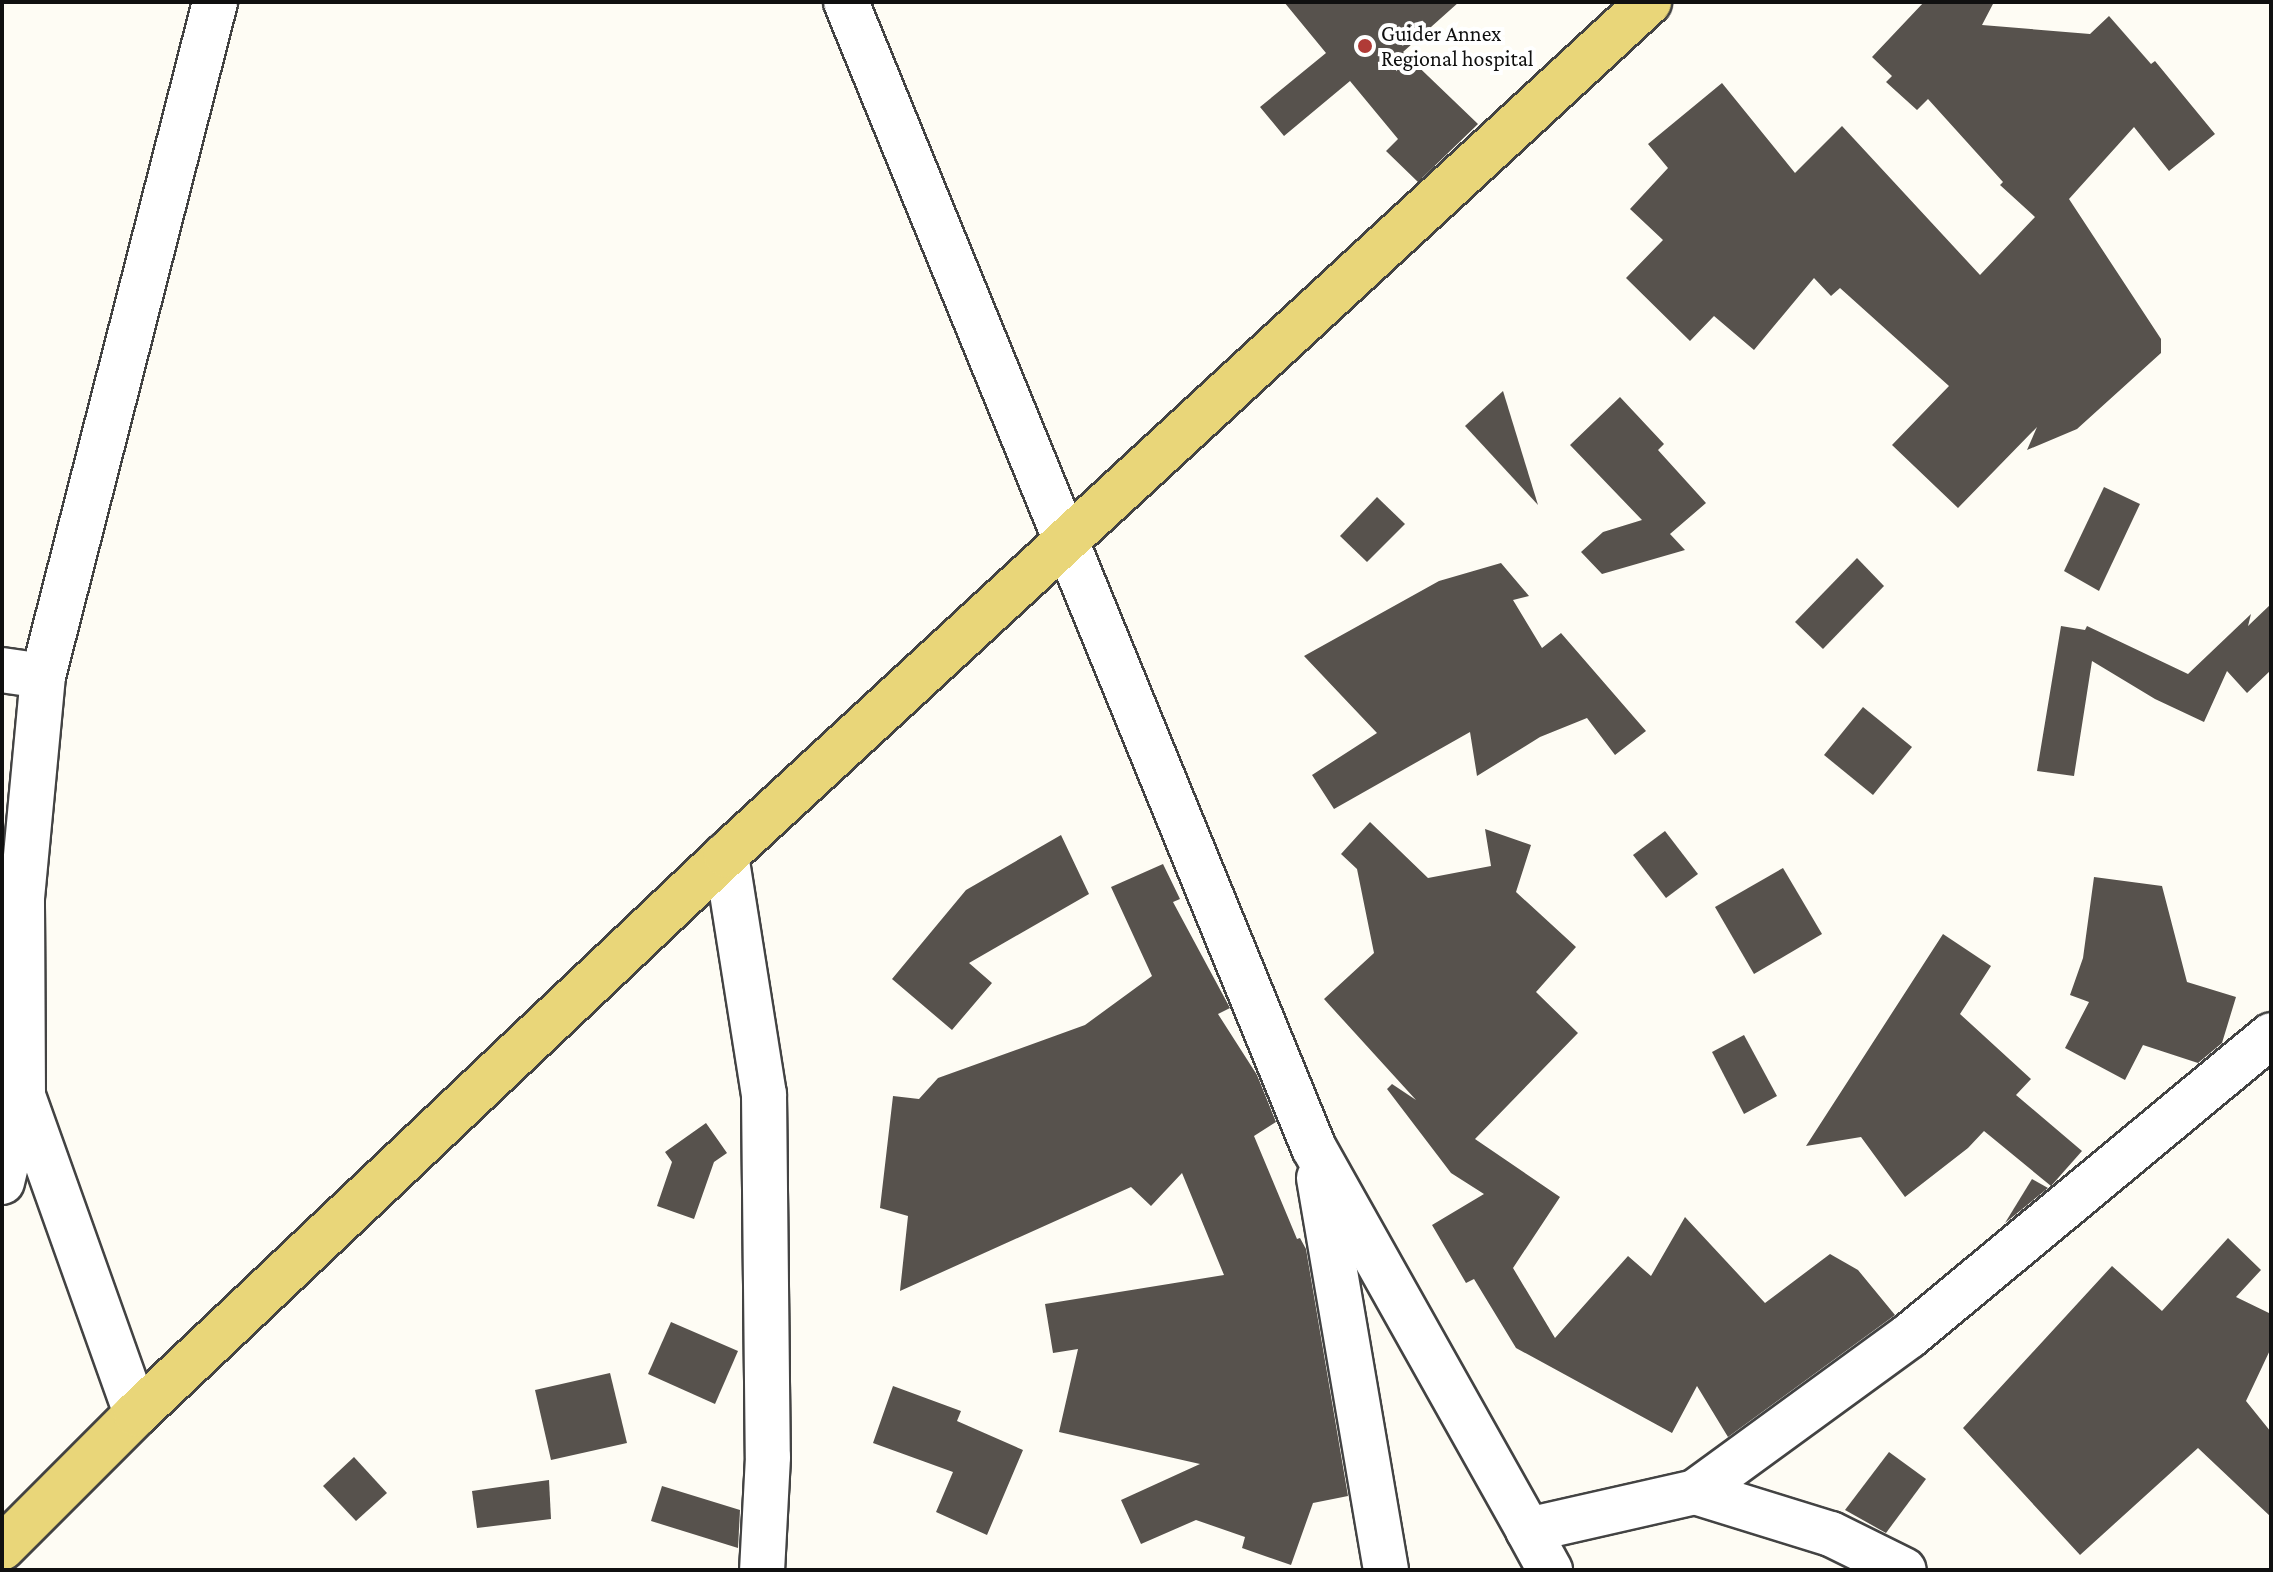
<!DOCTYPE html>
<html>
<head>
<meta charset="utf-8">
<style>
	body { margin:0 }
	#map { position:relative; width:2273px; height:1572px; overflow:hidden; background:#fefcf4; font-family:"Crimson Pro",serif }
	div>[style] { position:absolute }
	.building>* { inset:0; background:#57524d }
	.roads { filter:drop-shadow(2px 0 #434343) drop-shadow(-2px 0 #434343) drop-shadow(0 2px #434343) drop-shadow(0 -2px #434343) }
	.minor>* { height:44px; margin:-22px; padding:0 22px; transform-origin:22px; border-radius:22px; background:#fff }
	.major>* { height:44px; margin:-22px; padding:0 22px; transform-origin:22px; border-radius:22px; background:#e9d679 }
	.dots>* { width:22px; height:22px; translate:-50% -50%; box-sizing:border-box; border:4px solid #fff; border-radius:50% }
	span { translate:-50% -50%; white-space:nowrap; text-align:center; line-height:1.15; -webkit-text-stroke:8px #fff; paint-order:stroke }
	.poi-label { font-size:22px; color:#101010 }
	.left { translate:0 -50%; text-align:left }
	.frame { position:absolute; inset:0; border:4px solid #101010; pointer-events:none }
</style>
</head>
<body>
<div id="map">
	<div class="building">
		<i style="clip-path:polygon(1284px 2px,1459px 2px,1403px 52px,1478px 124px,1418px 182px,1386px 151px,1398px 139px,1350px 81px,1284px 136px,1260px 107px,1326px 53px)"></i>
		<i style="clip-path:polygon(1924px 2px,1994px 2px,1982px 25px,2090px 34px,2109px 16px,2151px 64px,2155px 61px,2215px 134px,2169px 171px,2134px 127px,2069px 199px,2161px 339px,2161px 353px,2077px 429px,2027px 450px,2037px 427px,1958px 508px,1892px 445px,1949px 386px,1840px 288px,1831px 296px,1814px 278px,1754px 350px,1714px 316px,1690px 341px,1626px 278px,1663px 240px,1630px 209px,1668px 168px,1648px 144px,1722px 83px,1795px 173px,1842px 126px,1980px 275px,2035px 217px,2000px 185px,2003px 182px,1928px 99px,1917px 110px,1886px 82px,1892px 76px,1872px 57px)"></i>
		<i style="clip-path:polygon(1503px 391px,1538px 505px,1465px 426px)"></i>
		<i style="clip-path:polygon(1620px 397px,1664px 444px,1658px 450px,1706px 503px,1670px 534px,1685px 550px,1602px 574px,1581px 552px,1603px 532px,1642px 520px,1570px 445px)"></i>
		<i style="clip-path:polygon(2104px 487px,2140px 504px,2099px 591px,2064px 571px)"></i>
		<i style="clip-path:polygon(1377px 497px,1405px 524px,1367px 562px,1340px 536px)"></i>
		<i style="clip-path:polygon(1857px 558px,1884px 586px,1823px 649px,1795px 622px)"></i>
		<i style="clip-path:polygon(1501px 563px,1529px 596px,1513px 600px,1542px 648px,1561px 633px,1646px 731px,1615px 755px,1587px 718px,1540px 737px,1477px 776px,1470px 732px,1334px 809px,1312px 775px,1377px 733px,1304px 656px,1439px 581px)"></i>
		<i style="clip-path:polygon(2271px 604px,2271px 670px,2247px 693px,2227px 671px,2204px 722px,2155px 699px,2092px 661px,2074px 776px,2037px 771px,2061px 626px,2085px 630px,2087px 626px,2188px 674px,2251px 614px,2248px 626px)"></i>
		<i style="clip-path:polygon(1863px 707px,1912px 747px,1873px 795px,1824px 755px)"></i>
		<i style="clip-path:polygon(1370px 822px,1428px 878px,1491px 866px,1485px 829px,1531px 845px,1516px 892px,1576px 947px,1536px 992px,1578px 1033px,1475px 1139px,1560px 1197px,1513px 1268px,1555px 1338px,1628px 1256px,1651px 1276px,1685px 1217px,1765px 1303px,1830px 1254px,1858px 1270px,1895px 1315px,1728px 1437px,1697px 1386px,1672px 1433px,1516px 1348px,1474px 1279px,1466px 1283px,1432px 1225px,1484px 1194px,1451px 1173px,1387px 1089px,1392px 1084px,1416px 1100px,1324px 999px,1374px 953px,1357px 869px,1341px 854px)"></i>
		<i style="clip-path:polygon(1665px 831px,1698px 874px,1666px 898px,1633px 855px)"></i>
		<i style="clip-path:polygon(1061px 835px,1089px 894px,969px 963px,992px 983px,952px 1030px,892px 979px,966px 890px)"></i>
		<i style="clip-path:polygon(1163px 864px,1180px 899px,1173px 902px,1230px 1008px,1218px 1014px,1257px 1075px,1276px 1122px,1254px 1136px,1297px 1239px,1300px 1238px,1306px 1249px,1348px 1496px,1313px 1503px,1291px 1565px,1242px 1548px,1245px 1537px,1196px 1520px,1141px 1544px,1121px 1500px,1200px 1464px,1059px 1432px,1078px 1349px,1053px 1353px,1045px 1304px,1224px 1275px,1182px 1173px,1151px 1206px,1131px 1187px,900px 1291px,908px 1216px,880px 1208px,893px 1096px,919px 1099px,938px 1078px,1085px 1025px,1152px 976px,1111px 887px)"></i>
		<i style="clip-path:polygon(1783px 868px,1822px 934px,1754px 974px,1715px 907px)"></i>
		<i style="clip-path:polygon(2094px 877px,2162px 886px,2187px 982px,2236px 997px,2222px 1043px,2198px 1063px,2143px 1045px,2125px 1080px,2065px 1048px,2089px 1002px,2070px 995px,2083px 958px)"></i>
		<i style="clip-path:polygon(1943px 934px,1991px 966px,1960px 1014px,2031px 1079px,2016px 1095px,2082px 1151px,2051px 1186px,1984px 1131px,1968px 1148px,1905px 1197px,1861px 1137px,1806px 1146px)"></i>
		<i style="clip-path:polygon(1744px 1035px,1777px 1096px,1744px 1114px,1712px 1052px)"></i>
		<i style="clip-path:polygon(706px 1123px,727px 1153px,714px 1162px,694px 1219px,657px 1206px,672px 1162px,665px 1152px)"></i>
		<i style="clip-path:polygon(2032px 1179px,2048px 1188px,2005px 1223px)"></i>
		<i style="clip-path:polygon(2228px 1238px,2261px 1270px,2236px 1297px,2271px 1314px,2271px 1348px,2246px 1401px,2271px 1432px,2271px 1517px,2198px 1448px,2080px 1555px,1963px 1428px,2112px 1266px,2162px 1311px)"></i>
		<i style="clip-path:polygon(671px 1322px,738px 1351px,715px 1404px,648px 1374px)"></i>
		<i style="clip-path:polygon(610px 1373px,627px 1443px,551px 1460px,535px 1390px)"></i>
		<i style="clip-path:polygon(893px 1386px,961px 1411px,957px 1421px,1023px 1450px,987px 1535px,936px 1512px,953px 1472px,873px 1443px)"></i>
		<i style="clip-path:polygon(1889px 1452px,1926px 1479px,1886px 1533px,1845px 1510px)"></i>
		<i style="clip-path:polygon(354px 1457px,387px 1493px,356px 1521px,323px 1486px)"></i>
		<i style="clip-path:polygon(549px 1480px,551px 1519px,477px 1528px,472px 1491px)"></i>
		<i style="clip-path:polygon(662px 1486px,740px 1510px,738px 1548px,651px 1521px)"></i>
	</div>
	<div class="roads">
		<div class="minor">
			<i style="left:846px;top:2px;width:1238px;rotate:67.79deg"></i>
			<i style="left:1314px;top:1148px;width:438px;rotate:60.7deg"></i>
			<i style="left:1528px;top:1530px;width:171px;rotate:-12.8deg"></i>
			<i style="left:1695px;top:1492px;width:265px;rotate:-36.1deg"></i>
			<i style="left:1909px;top:1336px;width:471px;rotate:-39.7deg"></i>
			<i style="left:2px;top:670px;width:41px;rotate:8.3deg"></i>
			<i style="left:726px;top:855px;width:242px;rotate:81deg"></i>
			<i style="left:764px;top:1094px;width:363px;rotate:89.4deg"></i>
			<i style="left:768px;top:1457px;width:113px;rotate:93deg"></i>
			<i style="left:23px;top:1096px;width:337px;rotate:70.4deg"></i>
			<i style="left:1319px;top:1178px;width:398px;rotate:80.3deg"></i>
			<i style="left:2px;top:1182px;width:89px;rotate:-76.3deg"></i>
			<i style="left:23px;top:1096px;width:198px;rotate:-90.3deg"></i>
			<i style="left:22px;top:898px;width:223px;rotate:-84.6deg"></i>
			<i style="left:43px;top:676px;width:696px;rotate:-75.68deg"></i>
			<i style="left:1695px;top:1492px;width:142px;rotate:17.2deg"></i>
			<i style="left:1831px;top:1534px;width:81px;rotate:26.3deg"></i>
			<i style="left:1528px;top:1530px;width:46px;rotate:61.2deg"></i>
		</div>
		<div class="major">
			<i style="left:2px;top:1548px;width:190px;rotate:-45deg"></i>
			<i style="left:136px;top:1414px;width:813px;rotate:-43.45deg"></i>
			<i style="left:726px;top:855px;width:1257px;rotate:-42.74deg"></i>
		</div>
	</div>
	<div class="dots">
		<i style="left:1365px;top:46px;background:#b03b37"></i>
	</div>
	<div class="poi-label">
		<span class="left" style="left:1381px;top:46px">Guider Annex<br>Regional hospital</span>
	</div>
	<div class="frame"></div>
</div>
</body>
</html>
